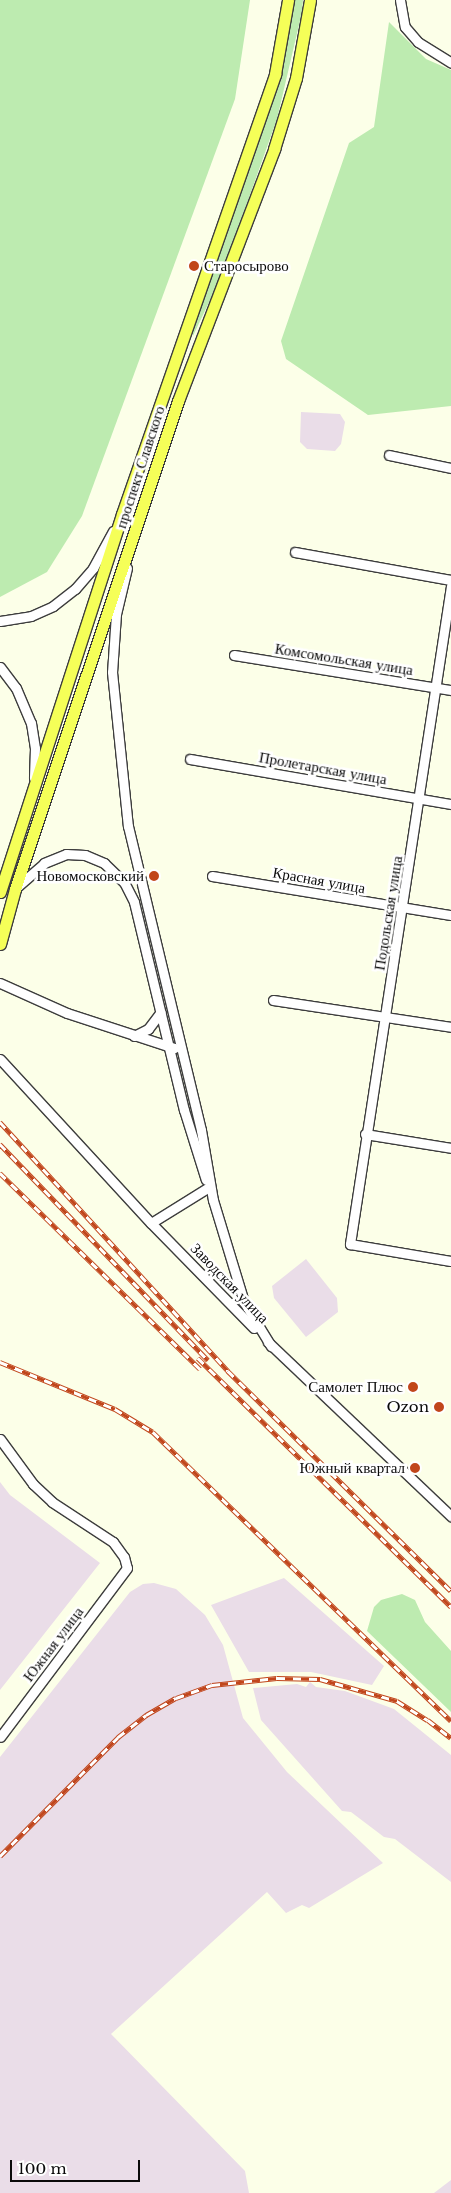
<!DOCTYPE html>
<html>
<head>
<meta charset="utf-8">
<style>
	body { margin:0 }
	#map { position:relative; width:451px; height:2193px; overflow:hidden; background:#fcffe8; font-family:"Libre Baskerville",serif }
	div>[style] { position:absolute }
	.industrial>* { inset:0; background:#eadde8 }
	.green>* { inset:0; background:#bdebb0 }
	.roads { filter:drop-shadow(1px 0 #3d3d3d) drop-shadow(-1px 0 #3d3d3d) drop-shadow(0 1px #3d3d3d) drop-shadow(0 -1px #3d3d3d) }
	.minor>* { height:9px; margin:-4.5px; padding:0 4.5px; transform-origin:4.5px; border-radius:4.5px; background:#fff }
	.major>* { height:11px; margin:-5.5px; padding:0 5.5px; transform-origin:5.5px; border-radius:5.5px; background:#f5ff58 }
	.rail>* { height:4.5px; margin-top:-2.25px; transform-origin:0; background:repeating-linear-gradient(90deg,#fff 0 8px,#c1461c 0 16px); box-sizing:border-box; border-block:1px solid #c1461c }
	.dots>* { width:14px; height:14px; translate:-50% -50%; box-sizing:border-box; border:2px solid #fff; border-radius:50% }
	span { translate:-50% -50%; white-space:nowrap; text-align:center; line-height:1.15; -webkit-text-stroke:5px #fff; paint-order:stroke }
	.poi-label { font-size:15px; color:#0a0a0a }
	.left { translate:0 -50%; text-align:left }
	.right { translate:-100% -50%; text-align:right }
	.street-label { font-size:15px; color:#0a0a0a }
	.scale { position:absolute; left:10px; top:2160px; width:130px; height:22px; box-sizing:border-box; border:2px solid #0a0a0a; border-top:0; padding-left:6px; font-size:15px; line-height:18px; white-space:nowrap; color:#0a0a0a; -webkit-text-stroke:4px #fff; paint-order:stroke }
</style>
</head>
<body>
<div id="map">
	<div class="industrial">
		<i style="clip-path:polygon(301px 412px,340px 414px,345px 422px,341px 444px,335px 451px,307px 449px,300px 442px)"></i>
		<i style="clip-path:polygon(306px 1259px,337px 1298px,338px 1312px,306px 1337px,274px 1298px,272px 1286px)"></i>
		<i style="clip-path:polygon(0 1482px,10px 1495px,100px 1563px,0 1690px)"></i>
		<i style="clip-path:polygon(284px 1578px,384px 1666px,372px 1685px,311px 1672px,249px 1672px,211px 1605px)"></i>
		<i style="clip-path:polygon(154px 1583px,176px 1589px,205px 1615px,223px 1645px,243px 1718px,287px 1772px,383px 1863px,309px 1908px,302px 1905px,286px 1913px,267px 1892px,111px 2034px,245px 2171px,249px 2193px,0 2193px,0 1757px,130px 1592px,143px 1584px)"></i>
		<i style="clip-path:polygon(310px 1682px,316px 1687px,345px 1691px,394px 1709px,451px 1755px,451px 1882px,395px 1839px,384px 1837px,351px 1812px,342px 1811px,261px 1720px,253px 1688px,297px 1684px,306px 1687px)"></i>
		<i style="clip-path:polygon(451px 2180px,451px 2193px,434px 2193px)"></i>
	</div>
	<div class="green">
		<i style="clip-path:polygon(0 0,250px 0,235px 99px,82px 516px,47px 572px,0 597px)"></i>
		<i style="clip-path:polygon(292px 0,303px 0,302px 12px,277px 119px,220px 279px,193px 336px,192px 331px,267px 117px)"></i>
		<i style="clip-path:polygon(389px 22px,426px 59px,451px 70px,451px 406px,368px 415px,286px 359px,281px 341px,349px 143px,374px 127px)"></i>
		<i style="clip-path:polygon(402px 1594px,415px 1600px,425px 1622px,451px 1651px,451px 1712px,367px 1631px,374px 1607px,381px 1600px)"></i>
	</div>
	<div class="roads">
		<div class="minor">
			<i style="left:400px;top:0;width:27px;rotate:80deg"></i>
			<i style="left:405px;top:27px;width:20px;rotate:49deg"></i>
			<i style="left:418px;top:42px;width:39px;rotate:32deg"></i>
			<i style="left:389px;top:455px;width:63px;rotate:11.8deg"></i>
			<i style="left:295px;top:552px;width:158px;rotate:10.2deg"></i>
			<i style="left:127px;top:568px;width:47px;rotate:103.4deg"></i>
			<i style="left:116px;top:614px;width:58px;rotate:93.9deg"></i>
			<i style="left:112px;top:672px;width:155px;rotate:84.1deg"></i>
			<i style="left:128px;top:826px;width:313px;rotate:76.5deg"></i>
			<i style="left:201px;top:1130px;width:71px;rotate:80.3deg"></i>
			<i style="left:213px;top:1200px;width:107px;rotate:73.1deg"></i>
			<i style="left:244px;top:1302px;width:52px;rotate:58.5deg"></i>
			<i style="left:451px;top:586px;width:666px;rotate:98.73deg"></i>
			<i style="left:350px;top:1244px;width:102px;rotate:9.6deg"></i>
			<i style="left:0;top:621px;width:31px;rotate:-9deg"></i>
			<i style="left:31px;top:616px;width:24px;rotate:-24deg"></i>
			<i style="left:53px;top:606px;width:28px;rotate:-38deg"></i>
			<i style="left:75px;top:589px;width:28px;rotate:-49deg"></i>
			<i style="left:93px;top:568px;width:42px;rotate:-61.6deg"></i>
			<i style="left:234px;top:655px;width:220px;rotate:9.2deg"></i>
			<i style="left:0;top:667px;width:26px;rotate:53deg"></i>
			<i style="left:16px;top:688px;width:38px;rotate:67deg"></i>
			<i style="left:31px;top:723px;width:25px;rotate:81deg"></i>
			<i style="left:35px;top:748px;width:30px;rotate:92deg"></i>
			<i style="left:190px;top:759px;width:265px;rotate:9.8deg"></i>
			<i style="left:212px;top:876px;width:242px;rotate:9.3deg"></i>
			<i style="left:18px;top:886px;width:35px;rotate:-41deg"></i>
			<i style="left:44px;top:863px;width:24px;rotate:-22deg"></i>
			<i style="left:66px;top:854px;width:19px;rotate:3deg"></i>
			<i style="left:85px;top:855px;width:21px;rotate:23deg"></i>
			<i style="left:104px;top:863px;width:28px;rotate:44deg"></i>
			<i style="left:124px;top:882px;width:22px;rotate:63deg"></i>
			<i style="left:134px;top:902px;width:214px;rotate:76.5deg"></i>
			<i style="left:184px;top:1110px;width:73px;rotate:72.6deg"></i>
			<i style="left:0;top:983px;width:73px;rotate:24.1deg"></i>
			<i style="left:67px;top:1013px;width:113px;rotate:18.1deg"></i>
			<i style="left:273px;top:1000px;width:180px;rotate:8.6deg"></i>
			<i style="left:134px;top:1036px;width:16px;rotate:-27deg"></i>
			<i style="left:148px;top:1029px;width:21px;rotate:-53deg"></i>
			<i style="left:0;top:1059px;width:223px;rotate:47.4deg"></i>
			<i style="left:151px;top:1223px;width:147px;rotate:45.6deg"></i>
			<i style="left:365px;top:1134px;width:87px;rotate:9.2deg"></i>
			<i style="left:151px;top:1223px;width:68px;rotate:-31.8deg"></i>
			<i style="left:268px;top:1342px;width:253px;rotate:43.6deg"></i>
			<i style="left:0;top:1439px;width:56px;rotate:53.7deg"></i>
			<i style="left:33px;top:1484px;width:26px;rotate:43deg"></i>
			<i style="left:52px;top:1502px;width:73px;rotate:33.3deg"></i>
			<i style="left:113px;top:1542px;width:19px;rotate:54deg"></i>
			<i style="left:124px;top:1557px;width:11px;rotate:75deg"></i>
			<i style="left:127px;top:1568px;width:211px;rotate:126.9deg"></i>
		</div>
		<div class="major">
			<i style="left:0;top:892px;width:397px;rotate:-72.1deg"></i>
			<i style="left:122px;top:514px;width:466px;rotate:-70.8deg"></i>
			<i style="left:275px;top:74px;width:75px;rotate:-80deg"></i>
			<i style="left:0;top:944px;width:57px;rotate:-74.7deg"></i>
			<i style="left:15px;top:889px;width:515px;rotate:-71.53deg"></i>
			<i style="left:178px;top:401px;width:270px;rotate:-69.1deg"></i>
			<i style="left:274px;top:149px;width:74px;rotate:-72.8deg"></i>
			<i style="left:296px;top:78px;width:79px;rotate:-79.8deg"></i>
		</div>
	</div>
	<div class="rail">
		<i style="left:0;top:1122px;width:338px;rotate:47.5deg"></i>
		<i style="left:228px;top:1371px;width:313px;rotate:44.6deg"></i>
		<i style="left:0;top:1144px;width:300px;rotate:46.1deg"></i>
		<i style="left:0;top:1173px;width:280px;rotate:44.4deg"></i>
		<i style="left:198px;top:1358px;width:355px;rotate:44.5deg"></i>
		<i style="left:0;top:1362px;width:124px;rotate:22.2deg"></i>
		<i style="left:115px;top:1409px;width:44px;rotate:31.2deg"></i>
		<i style="left:153px;top:1432px;width:415px;rotate:44.1deg"></i>
		<i style="left:0;top:1856px;width:168px;rotate:-45.2deg"></i>
		<i style="left:118px;top:1737px;width:36px;rotate:-38deg"></i>
		<i style="left:146px;top:1715px;width:34px;rotate:-30deg"></i>
		<i style="left:176px;top:1698px;width:38px;rotate:-20deg"></i>
		<i style="left:212px;top:1685px;width:65px;rotate:-6.1deg"></i>
		<i style="left:277px;top:1678px;width:43px;rotate:1.3deg"></i>
		<i style="left:320px;top:1679px;width:80px;rotate:15.9deg"></i>
		<i style="left:397px;top:1701px;width:36px;rotate:32deg"></i>
		<i style="left:428px;top:1720px;width:29px;rotate:38deg"></i>
	</div>
	<div class="dots">
		<i style="left:194px;top:266px;background:#c1461c"></i>
		<i style="left:154px;top:876px;background:#c1461c"></i>
		<i style="left:413px;top:1387px;background:#c1461c"></i>
		<i style="left:439px;top:1407px;background:#c1461c"></i>
		<i style="left:415px;top:1468px;background:#c1461c"></i>
	</div>
	<div class="poi-label">
		<span class="left" style="left:204px;top:266px">Старосырово</span>
		<span class="right" style="left:144px;top:876px">Новомосковский</span>
		<span class="right" style="left:403px;top:1387px">Самолет Плюс</span>
		<span class="right" style="left:429px;top:1407px">Ozon</span>
		<span class="right" style="left:405px;top:1468px">Южный квартал</span>
	</div>
	<div class="street-label">
		<span style="left:140px;top:467px;rotate:-72deg">проспект Славского</span>
		<span style="left:344px;top:659px;rotate:9deg">Комсомольская улица</span>
		<span style="left:323px;top:768px;rotate:10deg">Пролетарская улица</span>
		<span style="left:319px;top:880px;rotate:10deg">Красная улица</span>
		<span style="left:388px;top:913px;rotate:-81deg">Подольская улица</span>
		<span style="left:230px;top:1283px;rotate:46deg">Заводская улица</span>
		<span style="left:53px;top:1644px;rotate:-53deg">Южная улица</span>
	</div>
	<div class="scale">100 m</div>
</div>
</body>
</html>
